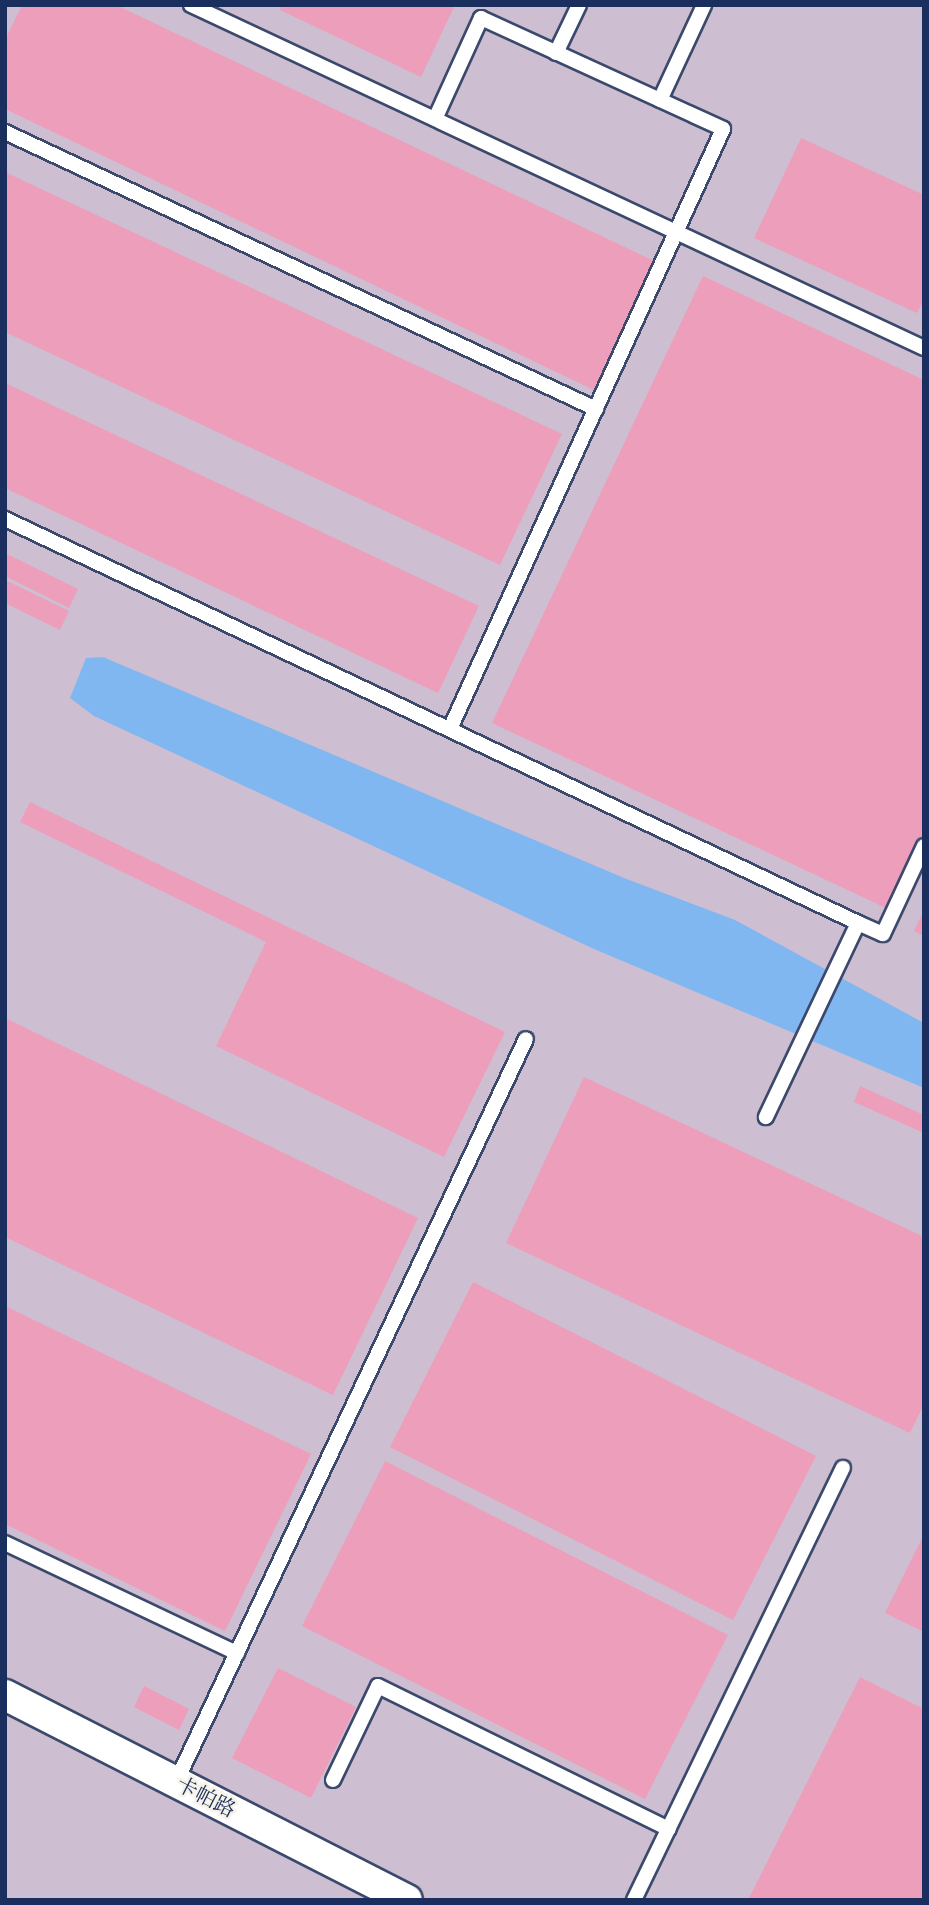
<!DOCTYPE html>
<html>
<head>
<meta charset="utf-8">
<style>
	body { margin:0 }
	#map { position:relative; width:929px; height:1905px; overflow:hidden; background:#eddfbc; font-family:"IM FELL Great Primer","Noto Serif SC",serif }
	div>[style] { position:absolute }
	.industrial>* { inset:0; background:#cebed1 }
	.water>* { inset:0; background:#81b7f0 }
	.building>* { inset:0; background:#ec9ebb }
	.roads { filter:drop-shadow(2px 0 #3a496c) drop-shadow(-2px 0 #3a496c) drop-shadow(0 2px #3a496c) drop-shadow(0 -2px #3a496c) }
	.service>* { height:14px; margin:-7px; padding:0 7px; transform-origin:7px; border-radius:7px; background:#fff }
	.minor>* { height:30px; margin:-15px; padding:0 15px; transform-origin:15px; border-radius:15px; background:#fff }
	span { translate:-50% -50%; white-space:nowrap; text-align:center; line-height:1.15; -webkit-text-stroke:5px #f7f3e8; paint-order:stroke }
	.street-label { font-size:21px; color:#1b2f5e }
	.frame { position:absolute; inset:0; border:7px solid #1b2f5e; pointer-events:none }
</style>
</head>
<body>
<div id="map">
	<div class="industrial">
		<i style="clip-path:polygon(5px 5px,924px 5px,924px 1900px,5px 1900px)"></i>
	</div>
	<div class="water">
		<i style="clip-path:polygon(103px 657px,624px 878px,735px 920px,924px 1023px,924px 1088px,594px 949px,94px 716px,70px 698px,86px 658px)"></i>
	</div>
	<div class="building">
		<i style="clip-path:polygon(22px 5px,116px 5px,654px 261px,594px 390px,5px 109px,5px 40px)"></i>
		<i style="clip-path:polygon(282px 5px,455px 5px,421px 77px,280px 10px)"></i>
		<i style="clip-path:polygon(801px 138px,924px 195px,924px 299px,917px 313px,754px 238px)"></i>
		<i style="clip-path:polygon(5px 172px,562px 434px,500px 565px,5px 332px)"></i>
		<i style="clip-path:polygon(703px 276px,924px 380px,924px 833px,888px 909px,492px 723px)"></i>
		<i style="clip-path:polygon(5px 383px,479px 606px,438px 693px,5px 488px)"></i>
		<i style="clip-path:polygon(5px 553px,78px 589px,69px 608px,5px 576px)"></i>
		<i style="clip-path:polygon(5px 580px,69px 611px,60px 630px,5px 603px)"></i>
		<i style="clip-path:polygon(30px 802px,505px 1032px,444px 1157px,216px 1046px,266px 942px,20px 822px)"></i>
		<i style="clip-path:polygon(924px 910px,924px 936px,914px 931px)"></i>
		<i style="clip-path:polygon(5px 1018px,418px 1218px,333px 1395px,5px 1237px)"></i>
		<i style="clip-path:polygon(584px 1077px,924px 1237px,924px 1404px,910px 1433px,506px 1243px)"></i>
		<i style="clip-path:polygon(860px 1086px,924px 1115px,924px 1133px,854px 1102px)"></i>
		<i style="clip-path:polygon(473px 1282px,816px 1456px,733px 1620px,390px 1447px)"></i>
		<i style="clip-path:polygon(5px 1306px,311px 1454px,225px 1631px,5px 1524px)"></i>
		<i style="clip-path:polygon(385px 1461px,728px 1635px,645px 1799px,302px 1626px)"></i>
		<i style="clip-path:polygon(924px 1534px,924px 1632px,885px 1613px)"></i>
		<i style="clip-path:polygon(278px 1668px,356px 1707px,311px 1798px,232px 1758px)"></i>
		<i style="clip-path:polygon(860px 1677px,924px 1709px,924px 1900px,748px 1900px)"></i>
		<i style="clip-path:polygon(144px 1686px,189px 1709px,179px 1730px,134px 1707px)"></i>
	</div>
	<div class="roads">
		<div class="service">
			<i style="left:191px;top:5px;width:809px;rotate:25.08deg"></i>
			<i style="left:556px;top:53px;width:53px;rotate:-64.4deg"></i>
			<i style="left:660px;top:100px;width:105px;rotate:-65.1deg"></i>
			<i style="left:435px;top:119px;width:111px;rotate:-65.5deg"></i>
			<i style="left:481px;top:18px;width:266px;rotate:24.6deg"></i>
			<i style="left:723px;top:129px;width:659px;rotate:114.47deg"></i>
			<i style="left:5px;top:132px;width:653px;rotate:25.11deg"></i>
			<i style="left:5px;top:519px;width:944px;rotate:25.34deg"></i>
			<i style="left:858px;top:923px;width:215px;rotate:115.4deg"></i>
			<i style="left:858px;top:923px;width:27px;rotate:24deg"></i>
			<i style="left:883px;top:934px;width:97px;rotate:-65deg"></i>
			<i style="left:5px;top:1543px;width:257px;rotate:25.4deg"></i>
			<i style="left:333px;top:1780px;width:104px;rotate:-64.4deg"></i>
			<i style="left:378px;top:1686px;width:324px;rotate:26.2deg"></i>
			<i style="left:176px;top:1782px;width:821px;rotate:-64.78deg"></i>
			<i style="left:634px;top:1900px;width:480px;rotate:-64.2deg"></i>
		</div>
		<div class="minor">
			<i style="left:5px;top:1695px;width:451px;rotate:27deg"></i>
		</div>
	</div>
	<div class="street-label">
		<span style="left:206px;top:1797px;rotate:27deg">卡帕路</span>
	</div>
	<div class="frame"></div>
</div>
</body>
</html>
